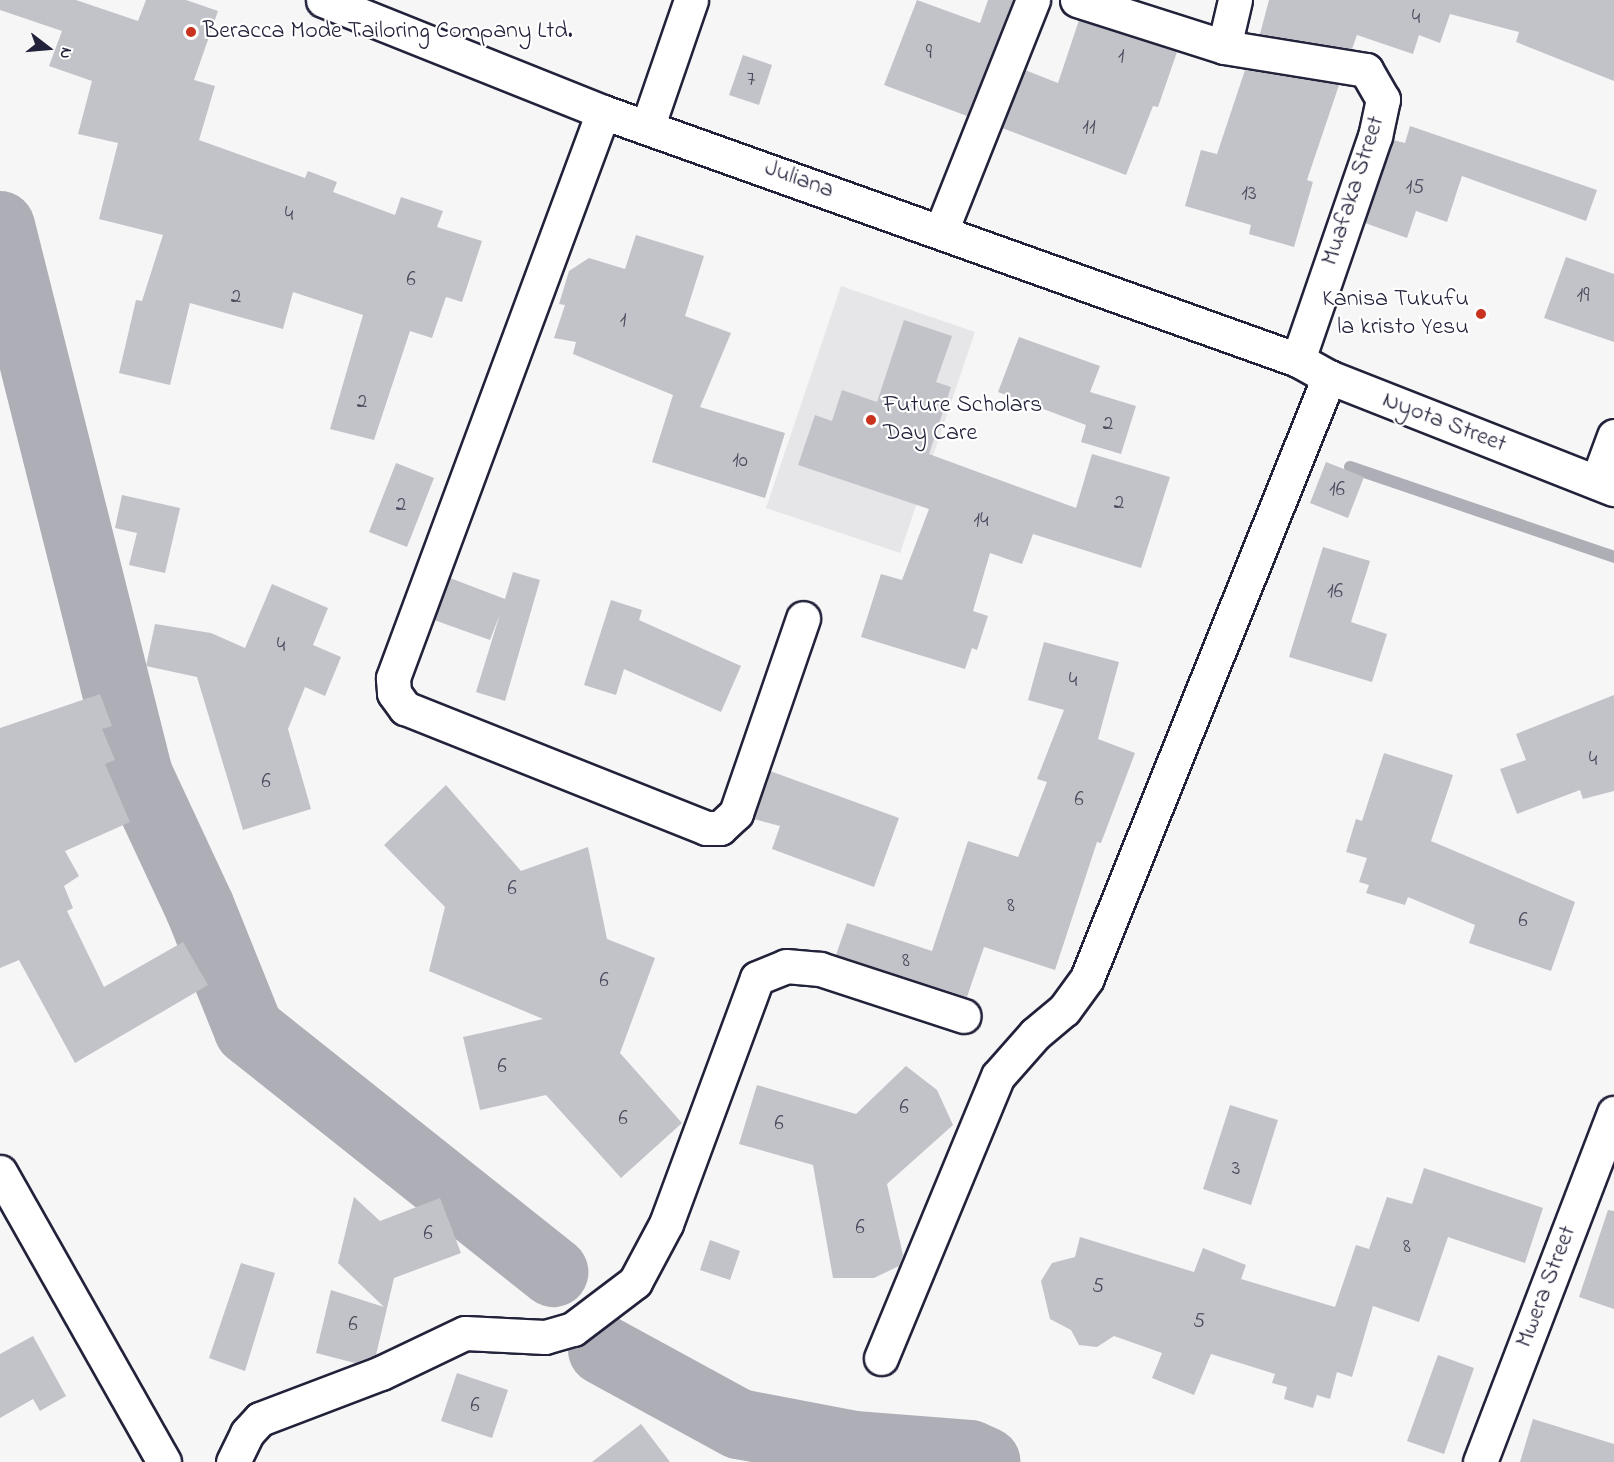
<!DOCTYPE html>
<html>
<head>
<meta charset="utf-8">
<style>
	body { margin:0 }
	#map { position:relative; width:1614px; height:1462px; overflow:hidden; background:#f6f6f7; font-family:"Indie Flower",sans-serif }
	div>[style] { position:absolute }
	.built>* { inset:0; background:#e6e6e9 }
	.stream>* { height:12px; margin:-6px; padding:0 6px; transform-origin:6px; border-radius:6px; background:#aeaeb7 }
	.river>* { height:70px; margin:-35px; padding:0 35px; transform-origin:35px; border-radius:35px; background:#aeaeb7 }
	.building>* { inset:0; background:#c2c2c9 }
	.roads { filter:drop-shadow(2px 0 #22223b) drop-shadow(-2px 0 #22223b) drop-shadow(0 2px #22223b) drop-shadow(0 -2px #22223b) }
	.minor>* { height:33px; margin:-16.5px; padding:0 16.5px; transform-origin:16.5px; border-radius:16.5px; background:#fff }
	.dots>* { width:16px; height:16px; translate:-50% -50%; box-sizing:border-box; border:3px solid #fff; border-radius:50% }
	span { translate:-50% -50%; white-space:nowrap; text-align:center; line-height:1.15; -webkit-text-stroke:4.5px #fff; paint-order:stroke }
	.number-label { font-size:21px; color:#4a4a5e }
	.number-label span { -webkit-text-stroke-width:0 }
	.poi-label { font-size:24px; color:#22223b }
	.left { translate:0 -50%; text-align:left }
	.right { translate:-100% -50%; text-align:right }
	.street-label { font-size:24px; color:#22223b }
	.north { position:absolute; left:18px; top:18px; width:60px; height:60px; -webkit-text-stroke:4px #fff; paint-order:stroke; rotate:106deg; font-size:16px; font-weight:700; line-height:24px; text-align:center; color:#22223b }
	.north::after { content:''; display:block; margin:auto; width:21px; height:27px; background:#22223b; clip-path:polygon(50% 0,100% 100%,50% 72%,0 100%) }
</style>
</head>
<body>
<div id="map">
	<div class="built">
		<i style="clip-path:polygon(841px 286px,975px 332px,900px 553px,766px 508px)"></i>
	</div>
	<div class="stream">
		<i style="left:1350px;top:467px;width:279px;rotate:18.8deg"></i>
	</div>
	<div class="river">
		<i style="left:0;top:226px;width:566px;rotate:75.89deg"></i>
		<i style="left:138px;top:775px;width:147px;rotate:65deg"></i>
		<i style="left:200px;top:908px;width:131px;rotate:68.1deg"></i>
		<i style="left:249px;top:1030px;width:389px;rotate:38.5deg"></i>
		<i style="left:603px;top:1350px;width:155px;rotate:28.6deg"></i>
		<i style="left:739px;top:1424px;width:117px;rotate:10.8deg"></i>
		<i style="left:854px;top:1446px;width:116px;rotate:4.4deg"></i>
		<i style="left:970px;top:1455px;width:17px;rotate:24deg"></i>
	</div>
	<div class="building">
		<i style="clip-path:polygon(0 0,76px 0,138px 21px,146px 0,186px 0,218px 11px,194px 80px,215px 86px,199px 140px,305px 178px,308px 171px,337px 182px,333px 192px,395px 215px,401px 197px,443px 211px,437px 227px,482px 241px,462px 302px,446px 297px,432px 338px,410px 331px,374px 440px,330px 429px,363px 315px,293px 292px,283px 329px,190px 303px,170px 385px,119px 373px,136px 300px,142px 301px,163px 235px,99px 219px,118px 143px,78px 134px,92px 81px,49px 66px,62px 31px,0 10px)"></i>
		<i style="clip-path:polygon(917px 0,980px 23px,988px 0,1013px 0,967px 116px,884px 85px)"></i>
		<i style="clip-path:polygon(1269px 0,1614px 0,1614px 81px,1516px 42px,1519px 32px,1450px 14px,1440px 43px,1419px 35px,1413px 54px,1357px 35px,1352px 49px,1260px 34px)"></i>
		<i style="clip-path:polygon(1079px 20px,1177px 52px,1158px 107px,1153px 106px,1126px 175px,1002px 128px,1025px 70px,1058px 83px)"></i>
		<i style="clip-path:polygon(743px 55px,772px 65px,759px 105px,729px 95px)"></i>
		<i style="clip-path:polygon(1245px 70px,1339px 85px,1307px 180px,1313px 182px,1294px 247px,1249px 234px,1251px 225px,1185px 206px,1201px 150px,1217px 154px)"></i>
		<i style="clip-path:polygon(1410px 126px,1597px 190px,1586px 221px,1462px 176px,1447px 222px,1416px 211px,1407px 238px,1365px 223px,1393px 140px,1405px 143px)"></i>
		<i style="clip-path:polygon(636px 235px,704px 256px,685px 316px,731px 333px,700px 407px,785px 433px,765px 498px,652px 462px,673px 395px,573px 354px,576px 342px,554px 338px,565px 305px,559px 304px,569px 271px,589px 258px,625px 269px)"></i>
		<i style="clip-path:polygon(1566px 257px,1614px 274px,1614px 342px,1544px 318px)"></i>
		<i style="clip-path:polygon(904px 320px,952px 336px,936px 382px,951px 387px,929px 454px,1076px 508px,1092px 454px,1170px 477px,1141px 568px,1033px 534px,1022px 564px,990px 553px,973px 611px,988px 616px,977px 650px,972px 648px,965px 669px,861px 637px,881px 574px,902px 580px,929px 509px,798px 465px,815px 415px,832px 421px,842px 390px,877px 402px)"></i>
		<i style="clip-path:polygon(1019px 337px,1100px 366px,1090px 392px,1136px 406px,1121px 454px,1081px 442px,1086px 425px,998px 392px)"></i>
		<i style="clip-path:polygon(1326px 462px,1364px 477px,1348px 518px,1310px 503px)"></i>
		<i style="clip-path:polygon(396px 463px,434px 478px,407px 547px,369px 532px)"></i>
		<i style="clip-path:polygon(122px 495px,180px 508px,165px 573px,129px 565px,137px 533px,115px 528px)"></i>
		<i style="clip-path:polygon(1323px 547px,1370px 561px,1351px 622px,1387px 634px,1372px 682px,1289px 657px)"></i>
		<i style="clip-path:polygon(513px 572px,540px 580px,505px 701px,476px 692px,500px 614px,490px 640px,434px 620px,450px 578px,505px 599px)"></i>
		<i style="clip-path:polygon(272px 584px,328px 608px,313px 645px,341px 657px,325px 696px,305px 687px,288px 729px,311px 809px,243px 830px,197px 677px,146px 666px,155px 624px,211px 633px,245px 648px)"></i>
		<i style="clip-path:polygon(611px 600px,642px 610px,639px 620px,741px 666px,721px 712px,624px 669px,616px 695px,584px 685px)"></i>
		<i style="clip-path:polygon(1044px 642px,1119px 662px,1098px 739px,1135px 753px,1101px 843px,1097px 842px,1055px 970px,984px 947px,967px 997px,836px 955px,847px 923px,932px 951px,968px 841px,1018px 857px,1047px 782px,1037px 779px,1064px 710px,1028px 700px)"></i>
		<i style="clip-path:polygon(100px 694px,112px 726px,102px 729px,115px 760px,105px 764px,130px 822px,65px 851px,79px 876px,64px 886px,73px 908px,67px 911px,104px 987px,183px 942px,208px 985px,75px 1063px,19px 960px,0 968px,0 728px)"></i>
		<i style="clip-path:polygon(1614px 695px,1614px 791px,1583px 799px,1580px 790px,1517px 814px,1500px 769px,1526px 760px,1516px 734px)"></i>
		<i style="clip-path:polygon(1384px 753px,1453px 775px,1431px 841px,1575px 902px,1551px 971px,1469px 943px,1475px 925px,1408px 897px,1405px 905px,1366px 893px,1369px 885px,1359px 882px,1367px 858px,1346px 852px,1356px 819px,1362px 821px)"></i>
		<i style="clip-path:polygon(770px 771px,899px 818px,874px 887px,772px 849px,780px 826px,754px 819px)"></i>
		<i style="clip-path:polygon(446px 785px,521px 871px,588px 847px,607px 939px,655px 958px,620px 1053px,682px 1123px,621px 1178px,546px 1095px,480px 1110px,463px 1037px,543px 1019px,429px 971px,445px 907px,384px 845px)"></i>
		<i style="clip-path:polygon(906px 1066px,937px 1090px,953px 1125px,887px 1184px,903px 1255px,899px 1266px,874px 1278px,833px 1278px,813px 1165px,739px 1144px,757px 1085px,856px 1114px)"></i>
		<i style="clip-path:polygon(1230px 1105px,1278px 1120px,1251px 1205px,1203px 1189px)"></i>
		<i style="clip-path:polygon(1424px 1168px,1543px 1208px,1525px 1263px,1448px 1237px,1419px 1322px,1373px 1306px,1352px 1377px,1337px 1372px,1330px 1399px,1317px 1395px,1313px 1408px,1284px 1399px,1287px 1387px,1272px 1383px,1275px 1374px,1211px 1354px,1194px 1395px,1152px 1378px,1162px 1353px,1114px 1336px,1097px 1347px,1079px 1345px,1071px 1330px,1050px 1319px,1041px 1281px,1052px 1263px,1075px 1257px,1080px 1237px,1194px 1272px,1203px 1248px,1246px 1265px,1241px 1279px,1335px 1307px,1356px 1245px,1369px 1249px,1387px 1197px,1412px 1204px)"></i>
		<i style="clip-path:polygon(354px 1197px,380px 1221px,440px 1198px,461px 1253px,394px 1278px,376px 1355px,355px 1363px,316px 1353px,331px 1290px,384px 1307px,338px 1263px)"></i>
		<i style="clip-path:polygon(1608px 1210px,1614px 1211px,1614px 1309px,1579px 1297px)"></i>
		<i style="clip-path:polygon(710px 1240px,740px 1251px,730px 1280px,700px 1270px)"></i>
		<i style="clip-path:polygon(241px 1263px,275px 1273px,245px 1371px,209px 1358px)"></i>
		<i style="clip-path:polygon(33px 1336px,66px 1396px,40px 1411px,33px 1399px,0 1418px,0 1354px)"></i>
		<i style="clip-path:polygon(1438px 1355px,1474px 1368px,1444px 1454px,1407px 1441px)"></i>
		<i style="clip-path:polygon(457px 1373px,508px 1390px,492px 1438px,441px 1421px)"></i>
		<i style="clip-path:polygon(1533px 1419px,1614px 1444px,1614px 1462px,1520px 1462px)"></i>
		<i style="clip-path:polygon(641px 1424px,670px 1462px,592px 1462px)"></i>
	</div>
	<div class="roads">
		<div class="minor">
			<i style="left:323px;top:0;width:302px;rotate:21.8deg"></i>
			<i style="left:603px;top:112px;width:738px;rotate:19.64deg"></i>
			<i style="left:1298px;top:360px;width:35px;rotate:29deg"></i>
			<i style="left:1329px;top:377px;width:306px;rotate:21.5deg"></i>
			<i style="left:1077px;top:0;width:154px;rotate:17.7deg"></i>
			<i style="left:1235px;top:0;width:48px;rotate:103.2deg"></i>
			<i style="left:1224px;top:47px;width:144px;rotate:9.2deg"></i>
			<i style="left:1366px;top:70px;width:34px;rotate:60deg"></i>
			<i style="left:1383px;top:99px;width:38px;rotate:102deg"></i>
			<i style="left:1375px;top:136px;width:237px;rotate:109deg"></i>
			<i style="left:603px;top:112px;width:604px;rotate:110.36deg"></i>
			<i style="left:393px;top:678px;width:15px;rotate:86deg"></i>
			<i style="left:394px;top:693px;width:19px;rotate:54deg"></i>
			<i style="left:405px;top:708px;width:324px;rotate:21.7deg"></i>
			<i style="left:706px;top:828px;width:14px"></i>
			<i style="left:720px;top:828px;width:22px;rotate:-43deg"></i>
			<i style="left:736px;top:813px;width:206px;rotate:-71deg"></i>
			<i style="left:648px;top:125px;width:132px;rotate:-71deg"></i>
			<i style="left:941px;top:231px;width:249px;rotate:-68.3deg"></i>
			<i style="left:1597px;top:482px;width:49px;rotate:-69.7deg"></i>
			<i style="left:0;top:1172px;width:333px;rotate:60.5deg"></i>
			<i style="left:881px;top:1358px;width:305px;rotate:-67.5deg"></i>
			<i style="left:998px;top:1076px;width:56px;rotate:-48.6deg"></i>
			<i style="left:1035px;top:1034px;width:38px;rotate:-40deg"></i>
			<i style="left:1064px;top:1010px;width:39px;rotate:-54deg"></i>
			<i style="left:1087px;top:978px;width:648px;rotate:-68.07deg"></i>
			<i style="left:233px;top:1462px;width:32px;rotate:-64deg"></i>
			<i style="left:247px;top:1433px;width:19px;rotate:-47deg"></i>
			<i style="left:260px;top:1419px;width:129px;rotate:-20.8deg"></i>
			<i style="left:381px;top:1373px;width:93px;rotate:-25.5deg"></i>
			<i style="left:465px;top:1333px;width:80px;rotate:2.9deg"></i>
			<i style="left:545px;top:1337px;width:29px;rotate:-16deg"></i>
			<i style="left:573px;top:1329px;width:78px;rotate:-37.2deg"></i>
			<i style="left:635px;top:1282px;width:66px;rotate:-61.9deg"></i>
			<i style="left:666px;top:1224px;width:262px;rotate:-69.7deg"></i>
			<i style="left:757px;top:978px;width:31px;rotate:-22deg"></i>
			<i style="left:786px;top:966px;width:34px;rotate:5deg"></i>
			<i style="left:820px;top:969px;width:151px;rotate:18.1deg"></i>
			<i style="left:1480px;top:1462px;width:374px;rotate:-69deg"></i>
		</div>
	</div>
	<div class="dots">
		<i style="left:191px;top:32px;background:#c8321e"></i>
		<i style="left:1481px;top:314px;background:#c8321e"></i>
		<i style="left:871px;top:420px;background:#c8321e"></i>
	</div>
	<div class="number-label">
		<span style="left:1416px;top:18px">4</span>
		<span style="left:929px;top:53px">9</span>
		<span style="left:1121px;top:57px">1</span>
		<span style="left:751px;top:80px">7</span>
		<span style="left:1089px;top:128px">11</span>
		<span style="left:1415px;top:188px">15</span>
		<span style="left:1249px;top:194px">13</span>
		<span style="left:289px;top:215px">4</span>
		<span style="left:411px;top:280px">6</span>
		<span style="left:1583px;top:296px">19</span>
		<span style="left:236px;top:297px">2</span>
		<span style="left:623px;top:321px">1</span>
		<span style="left:362px;top:402px">2</span>
		<span style="left:1108px;top:424px">2</span>
		<span style="left:740px;top:461px">10</span>
		<span style="left:1337px;top:490px">16</span>
		<span style="left:1119px;top:503px">2</span>
		<span style="left:401px;top:505px">2</span>
		<span style="left:981px;top:521px">14</span>
		<span style="left:1335px;top:592px">16</span>
		<span style="left:281px;top:646px">4</span>
		<span style="left:1073px;top:681px">4</span>
		<span style="left:1593px;top:760px">4</span>
		<span style="left:266px;top:782px">6</span>
		<span style="left:1079px;top:800px">6</span>
		<span style="left:512px;top:889px">6</span>
		<span style="left:1011px;top:906px">8</span>
		<span style="left:1523px;top:921px">6</span>
		<span style="left:906px;top:961px">8</span>
		<span style="left:604px;top:981px">6</span>
		<span style="left:502px;top:1067px">6</span>
		<span style="left:904px;top:1108px">6</span>
		<span style="left:623px;top:1119px">6</span>
		<span style="left:779px;top:1124px">6</span>
		<span style="left:1236px;top:1169px">3</span>
		<span style="left:860px;top:1228px">6</span>
		<span style="left:428px;top:1234px">6</span>
		<span style="left:1407px;top:1247px">8</span>
		<span style="left:1098px;top:1287px">5</span>
		<span style="left:1199px;top:1322px">5</span>
		<span style="left:353px;top:1325px">6</span>
		<span style="left:475px;top:1406px">6</span>
	</div>
	<div class="poi-label">
		<span class="left" style="left:203px;top:32px">Beracca Mode Tailoring Company Ltd.</span>
		<span class="right" style="left:1469px;top:314px">Kanisa Tukufu<br>la kristo Yesu</span>
		<span class="left" style="left:883px;top:420px">Future Scholars<br>Day Care</span>
	</div>
	<div class="street-label">
		<span style="left:799px;top:180px;rotate:20deg">Juliana</span>
		<span style="left:1354px;top:191px;rotate:-72deg">Muafaka Street</span>
		<span style="left:1444px;top:423px;rotate:21deg">Nyota Street</span>
		<span style="left:1547px;top:1287px;rotate:-69deg">Mwera Street</span>
	</div>
	<div class="north">N</div>
</div>
</body>
</html>
